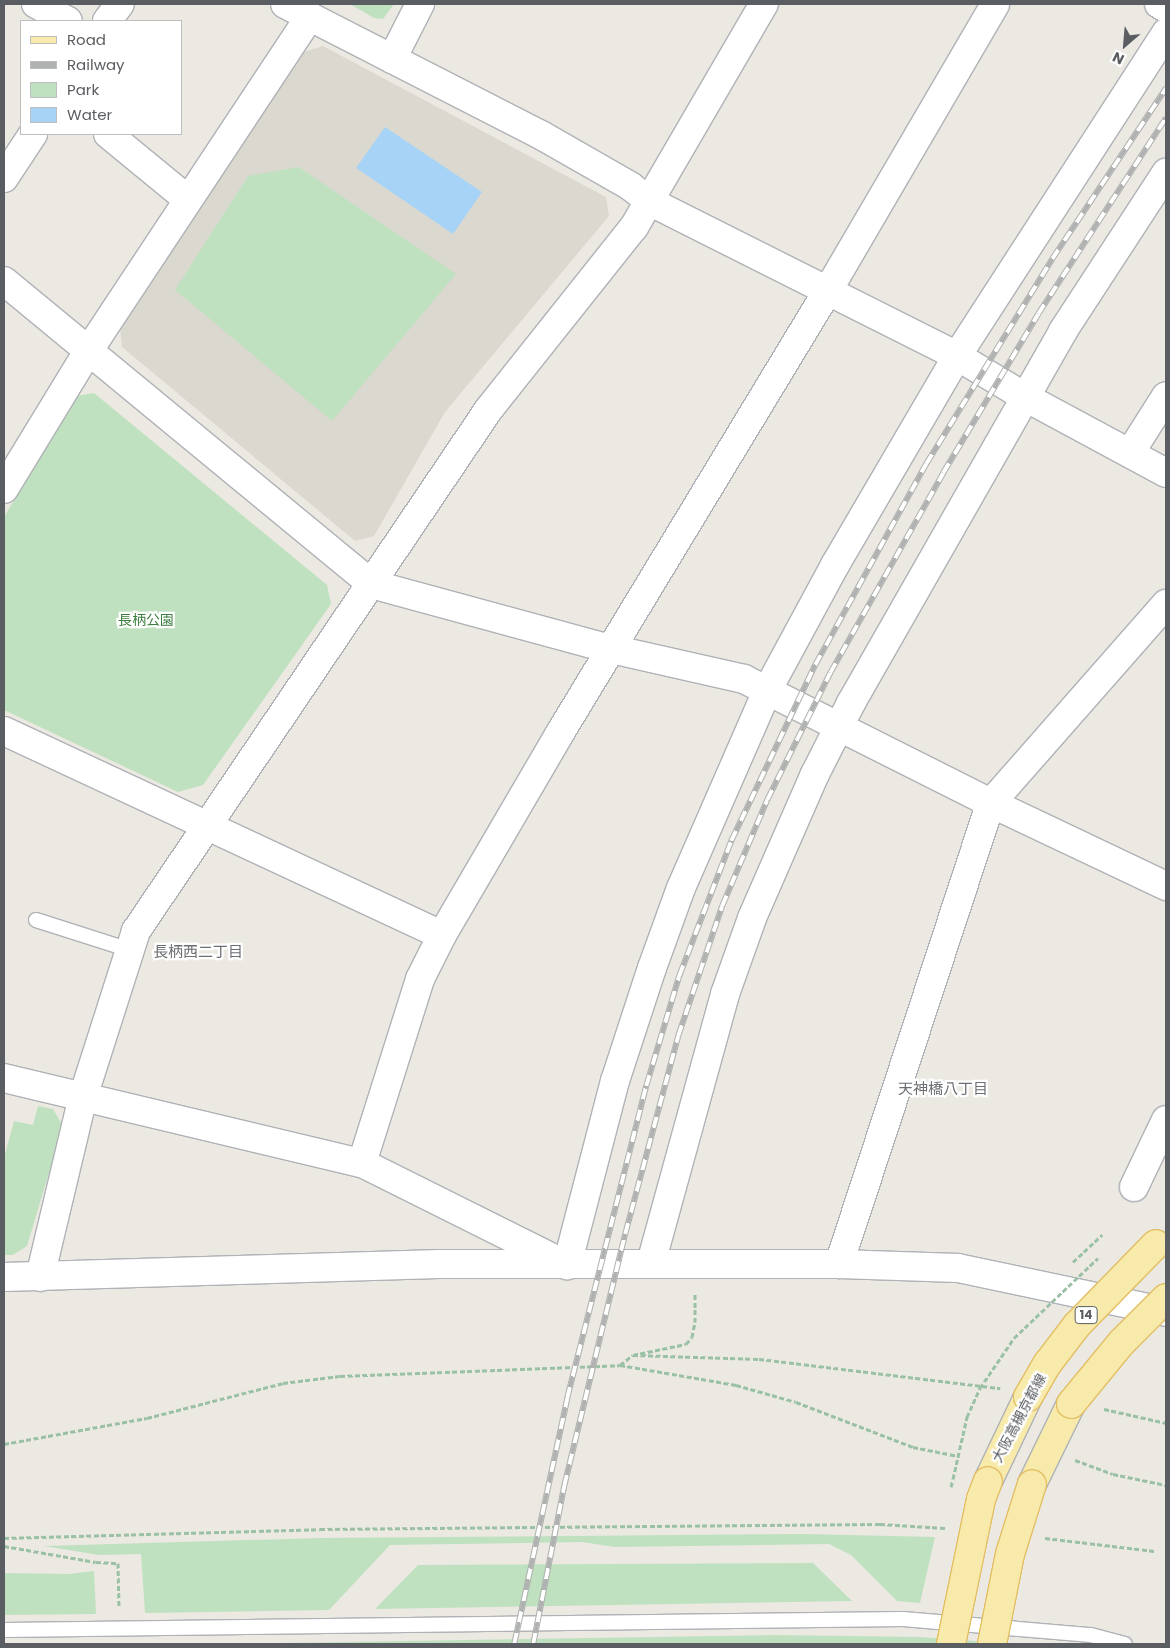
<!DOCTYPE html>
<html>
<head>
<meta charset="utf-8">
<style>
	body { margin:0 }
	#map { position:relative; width:1170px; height:1648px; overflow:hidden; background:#ebe9e2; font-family:Poppins,"Noto Sans JP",sans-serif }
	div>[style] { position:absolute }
	.education>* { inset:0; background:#dbd8d0 }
	.green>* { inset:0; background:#c0e1c0 }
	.water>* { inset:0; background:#a7d4f6 }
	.path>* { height:3px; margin-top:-1.5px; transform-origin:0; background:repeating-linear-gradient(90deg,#9ac1a5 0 5px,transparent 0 7.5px) }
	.roads { filter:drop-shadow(1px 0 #afb2b6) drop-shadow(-1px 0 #afb2b6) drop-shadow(0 1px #afb2b6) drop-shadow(0 -1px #afb2b6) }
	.lane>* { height:14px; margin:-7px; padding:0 7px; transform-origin:7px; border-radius:7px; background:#fff }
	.street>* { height:28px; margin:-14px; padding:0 14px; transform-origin:14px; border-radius:14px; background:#fff }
	.secondary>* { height:28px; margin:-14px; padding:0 14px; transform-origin:14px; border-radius:14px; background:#fff }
	.primary>* { height:28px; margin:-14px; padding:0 14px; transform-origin:14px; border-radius:14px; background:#f7eaab }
	.rail>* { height:5.5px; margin-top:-2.75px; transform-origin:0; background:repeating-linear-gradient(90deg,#fff 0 11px,#b0b1b1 0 22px); box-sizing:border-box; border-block:1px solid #b0b1b1 }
	.path-bridge>* { height:3px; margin-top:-1.5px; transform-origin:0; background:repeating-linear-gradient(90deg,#9ac1a5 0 5px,transparent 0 7.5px) }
	.bridges { filter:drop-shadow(1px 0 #e3be63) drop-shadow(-1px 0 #e3be63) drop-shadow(0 1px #e3be63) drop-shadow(0 -1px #e3be63) }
	.primary-bridge>* { height:28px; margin:-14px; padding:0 14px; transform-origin:14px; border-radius:14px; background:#f7eaab }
	span { translate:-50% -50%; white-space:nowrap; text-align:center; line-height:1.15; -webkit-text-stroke:4.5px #fff; paint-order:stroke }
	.shield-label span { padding:1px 4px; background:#fff; border:1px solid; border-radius:4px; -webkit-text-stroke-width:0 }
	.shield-label { font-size:12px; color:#5a5d61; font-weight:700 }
	.park-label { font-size:14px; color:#3c7e3f }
	.street-label { font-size:14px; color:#5a5d61 }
	.neighbourhood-label { font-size:15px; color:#6b6f73 }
	.frame { position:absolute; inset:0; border:5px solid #5a5d61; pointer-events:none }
	.legend { position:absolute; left:20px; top:20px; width:162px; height:115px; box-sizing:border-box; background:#fff; border:1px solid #bdbec0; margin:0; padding:6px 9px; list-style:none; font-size:15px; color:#5a5d61 }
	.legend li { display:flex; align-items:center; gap:10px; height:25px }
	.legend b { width:25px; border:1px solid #bdbec0 }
	.north { position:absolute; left:1100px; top:20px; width:50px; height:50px; -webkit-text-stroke:4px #fff; paint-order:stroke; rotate:207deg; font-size:14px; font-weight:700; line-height:20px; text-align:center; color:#5a5d61 }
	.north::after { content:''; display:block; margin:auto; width:18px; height:22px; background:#5a5d61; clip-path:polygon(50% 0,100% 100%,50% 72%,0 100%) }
</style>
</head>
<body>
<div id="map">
	<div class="education">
		<i style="clip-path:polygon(323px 46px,606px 197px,609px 216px,445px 412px,374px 536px,355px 541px,122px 347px,120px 327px,304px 52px)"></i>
	</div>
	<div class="green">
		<i style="clip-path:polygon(350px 4px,394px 4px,383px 19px,374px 18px)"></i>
		<i style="clip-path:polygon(299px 167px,456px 274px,332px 421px,175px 290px,248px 176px)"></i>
		<i style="clip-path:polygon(94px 393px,327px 585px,331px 604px,203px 785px,178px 792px,4px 710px,4px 517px,77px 396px)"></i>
		<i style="clip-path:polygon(38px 1106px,53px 1109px,63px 1126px,27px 1246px,13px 1255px,4px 1255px,4px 1158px,14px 1121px,33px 1125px)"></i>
		<i style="clip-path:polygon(803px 1534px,935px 1537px,920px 1603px,897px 1601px,851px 1555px,829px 1544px,615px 1547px,582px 1542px,390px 1545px,329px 1610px,145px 1613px,141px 1554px,99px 1555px,44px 1546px,320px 1538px)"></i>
		<i style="clip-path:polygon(813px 1563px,852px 1601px,375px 1609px,418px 1565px)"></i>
		<i style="clip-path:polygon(94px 1571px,96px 1614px,4px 1615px,4px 1573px,69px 1574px)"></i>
		<i style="clip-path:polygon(774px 1635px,921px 1637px,1015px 1644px,225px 1644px)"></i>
	</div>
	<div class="water">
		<i style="clip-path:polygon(385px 127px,482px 192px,453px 234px,356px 168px)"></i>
	</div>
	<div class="path">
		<i style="left:1073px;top:1262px;width:40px;rotate:-43deg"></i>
		<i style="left:633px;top:1355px;width:126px;rotate:1.8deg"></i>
		<i style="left:759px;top:1359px;width:243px;rotate:6.9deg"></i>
		<i style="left:620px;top:1365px;width:16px;rotate:-38deg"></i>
		<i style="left:633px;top:1355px;width:54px;rotate:-11.7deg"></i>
		<i style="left:686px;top:1344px;width:9px;rotate:-49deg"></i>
		<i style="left:692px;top:1337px;width:15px;rotate:-79deg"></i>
		<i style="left:695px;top:1322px;width:28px;rotate:-90deg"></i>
		<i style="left:1104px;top:1409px;width:64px;rotate:12.7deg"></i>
		<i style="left:4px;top:1444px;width:145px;rotate:-10.3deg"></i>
		<i style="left:147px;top:1418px;width:140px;rotate:-14.4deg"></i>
		<i style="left:283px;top:1383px;width:57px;rotate:-7deg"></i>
		<i style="left:340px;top:1376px;width:280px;rotate:-2.2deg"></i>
		<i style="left:620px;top:1365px;width:118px;rotate:9.8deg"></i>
		<i style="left:736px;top:1385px;width:62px;rotate:15.8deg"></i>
		<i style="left:796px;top:1402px;width:125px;rotate:21deg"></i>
		<i style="left:913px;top:1447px;width:46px;rotate:11.3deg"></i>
		<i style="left:1075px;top:1460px;width:40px;rotate:20.2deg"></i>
		<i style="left:1113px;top:1474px;width:54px;rotate:11.7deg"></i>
		<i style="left:953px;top:1479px;width:64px;rotate:-77.3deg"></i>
		<i style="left:967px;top:1417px;width:32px;rotate:-66deg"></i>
		<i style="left:4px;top:1538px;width:316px;rotate:-1.6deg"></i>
		<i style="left:320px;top:1529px;width:560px;rotate:-0.51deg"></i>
		<i style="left:880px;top:1524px;width:65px;rotate:3.5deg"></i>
		<i style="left:1045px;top:1538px;width:110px;rotate:6.8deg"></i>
		<i style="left:4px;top:1546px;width:93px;rotate:9.9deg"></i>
		<i style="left:96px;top:1562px;width:22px;rotate:3deg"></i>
		<i style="left:118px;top:1563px;width:43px;rotate:88.7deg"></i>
	</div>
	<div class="roads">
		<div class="lane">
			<i style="left:36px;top:920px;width:99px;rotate:17.7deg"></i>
			<i style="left:4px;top:1630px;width:899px;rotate:-0.7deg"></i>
			<i style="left:903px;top:1619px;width:189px;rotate:4.9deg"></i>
			<i style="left:1091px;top:1635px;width:35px;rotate:15deg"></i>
		</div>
		<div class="street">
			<i style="left:36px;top:4px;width:36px;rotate:28deg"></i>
			<i style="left:285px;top:4px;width:288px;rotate:27.1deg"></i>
			<i style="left:541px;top:135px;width:103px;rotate:29.8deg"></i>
			<i style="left:630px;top:186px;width:24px;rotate:38deg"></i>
			<i style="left:649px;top:201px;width:345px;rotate:26.7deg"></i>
			<i style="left:957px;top:356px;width:79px;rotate:31.1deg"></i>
			<i style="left:1025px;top:397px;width:160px;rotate:28.3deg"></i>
			<i style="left:1159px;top:4px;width:8px;rotate:30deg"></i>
			<i style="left:107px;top:21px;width:21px;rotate:-53deg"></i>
			<i style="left:392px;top:59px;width:62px;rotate:-63deg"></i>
			<i style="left:108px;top:134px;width:102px;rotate:39.4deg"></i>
			<i style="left:4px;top:178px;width:53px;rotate:-56.6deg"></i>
			<i style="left:4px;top:281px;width:476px;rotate:39.5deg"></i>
			<i style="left:371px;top:584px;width:249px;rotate:15.2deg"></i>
			<i style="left:611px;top:649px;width:136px;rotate:12.7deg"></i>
			<i style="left:744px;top:679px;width:276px;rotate:26.7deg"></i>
			<i style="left:991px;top:803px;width:194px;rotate:25.4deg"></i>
			<i style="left:1130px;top:453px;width:67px;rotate:-57.7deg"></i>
			<i style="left:4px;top:489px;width:159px;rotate:-58.6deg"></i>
			<i style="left:87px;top:353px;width:404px;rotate:-56.5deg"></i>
			<i style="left:4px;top:731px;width:483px;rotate:25deg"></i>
			<i style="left:4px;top:1078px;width:368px;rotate:13.4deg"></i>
			<i style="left:362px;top:1163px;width:229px;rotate:26.5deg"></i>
			<i style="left:567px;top:1265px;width:190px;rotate:-75.4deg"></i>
			<i style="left:615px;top:1081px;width:119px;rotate:-71.9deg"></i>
			<i style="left:652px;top:968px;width:85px;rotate:-70.1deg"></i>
			<i style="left:681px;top:888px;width:217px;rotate:-66.4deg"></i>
			<i style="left:768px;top:689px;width:141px;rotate:-61.6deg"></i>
			<i style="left:835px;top:565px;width:242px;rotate:-59.7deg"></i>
			<i style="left:957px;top:356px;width:385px;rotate:-57.1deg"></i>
			<i style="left:362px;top:1163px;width:193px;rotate:-72.5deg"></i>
			<i style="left:420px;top:979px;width:49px;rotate:-63.4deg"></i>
			<i style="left:442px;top:935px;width:234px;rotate:-59.7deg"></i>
			<i style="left:560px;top:733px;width:516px;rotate:-58.81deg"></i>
			<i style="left:827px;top:292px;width:333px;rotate:-59.7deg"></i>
			<i style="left:1134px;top:1187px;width:74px;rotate:-64.5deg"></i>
			<i style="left:651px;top:1263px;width:279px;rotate:-74.6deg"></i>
			<i style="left:725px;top:994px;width:81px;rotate:-70.4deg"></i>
			<i style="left:752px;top:918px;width:157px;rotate:-66.4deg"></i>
			<i style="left:815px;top:774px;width:80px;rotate:-63.1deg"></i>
			<i style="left:851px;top:703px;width:428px;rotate:-60.3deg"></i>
			<i style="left:1063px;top:331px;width:189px;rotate:-56.9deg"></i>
			<i style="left:4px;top:1277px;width:435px;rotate:-1.7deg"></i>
			<i style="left:439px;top:1264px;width:400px"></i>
			<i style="left:839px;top:1264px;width:119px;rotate:1.9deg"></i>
			<i style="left:958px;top:1268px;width:213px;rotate:11.9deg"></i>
			<i style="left:40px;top:1277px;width:185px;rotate:-76.6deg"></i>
			<i style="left:83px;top:1097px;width:174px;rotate:-72.3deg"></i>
			<i style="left:136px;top:931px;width:630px;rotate:-55.93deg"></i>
			<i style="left:489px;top:409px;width:233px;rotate:-51.5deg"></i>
			<i style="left:634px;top:227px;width:258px;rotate:-59.8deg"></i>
		</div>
		<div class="secondary">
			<i style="left:839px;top:1264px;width:485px;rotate:-71.8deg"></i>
			<i style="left:991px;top:803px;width:265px;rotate:-48.7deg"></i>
		</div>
		<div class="primary">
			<i style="left:988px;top:1481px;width:93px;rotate:-64.5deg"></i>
			<i style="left:1032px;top:1484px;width:89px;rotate:-64deg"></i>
		</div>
	</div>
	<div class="rail">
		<i style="left:514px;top:1644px;width:252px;rotate:-77.8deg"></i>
		<i style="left:567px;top:1398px;width:322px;rotate:-75.8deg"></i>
		<i style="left:646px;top:1086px;width:115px;rotate:-73.3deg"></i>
		<i style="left:679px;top:976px;width:145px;rotate:-68.9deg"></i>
		<i style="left:731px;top:841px;width:195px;rotate:-64.5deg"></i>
		<i style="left:815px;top:665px;width:230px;rotate:-61.1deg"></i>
		<i style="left:926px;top:464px;width:241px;rotate:-58.4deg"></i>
		<i style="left:1052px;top:259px;width:206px;rotate:-56.3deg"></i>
		<i style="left:533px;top:1644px;width:161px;rotate:-78.9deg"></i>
		<i style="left:564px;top:1486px;width:259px;rotate:-76.4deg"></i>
		<i style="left:625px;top:1234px;width:205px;rotate:-75deg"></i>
		<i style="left:678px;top:1036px;width:137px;rotate:-71.3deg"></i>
		<i style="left:722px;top:906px;width:115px;rotate:-67deg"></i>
		<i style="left:767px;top:800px;width:142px;rotate:-63.6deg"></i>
		<i style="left:830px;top:673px;width:230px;rotate:-60.5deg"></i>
		<i style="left:943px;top:473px;width:185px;rotate:-59.1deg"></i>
		<i style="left:1038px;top:314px;width:234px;rotate:-56.9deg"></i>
	</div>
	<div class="path-bridge">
		<i style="left:980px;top:1388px;width:60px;rotate:-55.8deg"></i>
		<i style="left:1014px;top:1338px;width:116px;rotate:-43.6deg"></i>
		<i style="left:951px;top:1487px;width:8px;rotate:-76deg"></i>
	</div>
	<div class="bridges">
		<div class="primary-bridge">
			<i style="left:1028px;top:1397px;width:39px;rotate:-60deg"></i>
			<i style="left:1048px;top:1363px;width:48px;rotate:-52.7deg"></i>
			<i style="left:1077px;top:1325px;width:113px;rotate:-45.7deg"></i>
			<i style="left:1071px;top:1404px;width:80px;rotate:-50.6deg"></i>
			<i style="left:1122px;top:1342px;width:62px;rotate:-45deg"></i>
			<i style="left:951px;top:1644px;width:148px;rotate:-78.3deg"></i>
			<i style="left:981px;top:1499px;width:19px;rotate:-69deg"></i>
			<i style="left:992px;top:1644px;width:92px;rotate:-78.7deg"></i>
			<i style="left:1010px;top:1554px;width:73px;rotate:-72.6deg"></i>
		</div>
	</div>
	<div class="shield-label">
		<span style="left:1086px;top:1315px">14</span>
	</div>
	<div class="park-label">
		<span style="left:146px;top:620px">長柄公園</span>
	</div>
	<div class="street-label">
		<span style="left:1019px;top:1418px;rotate:-62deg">大阪高槻京都線</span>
	</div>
	<div class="neighbourhood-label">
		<span style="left:198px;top:952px">長柄西二丁目</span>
		<span style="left:943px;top:1089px">天神橋八丁目</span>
	</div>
	<div class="frame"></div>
	<ul class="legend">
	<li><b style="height:6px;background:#f7eaab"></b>Road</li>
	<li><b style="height:6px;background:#b0b1b1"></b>Railway</li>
	<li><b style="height:14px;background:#c0e1c0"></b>Park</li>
	<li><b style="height:14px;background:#a7d4f6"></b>Water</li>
	</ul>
	<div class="north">N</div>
</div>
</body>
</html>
